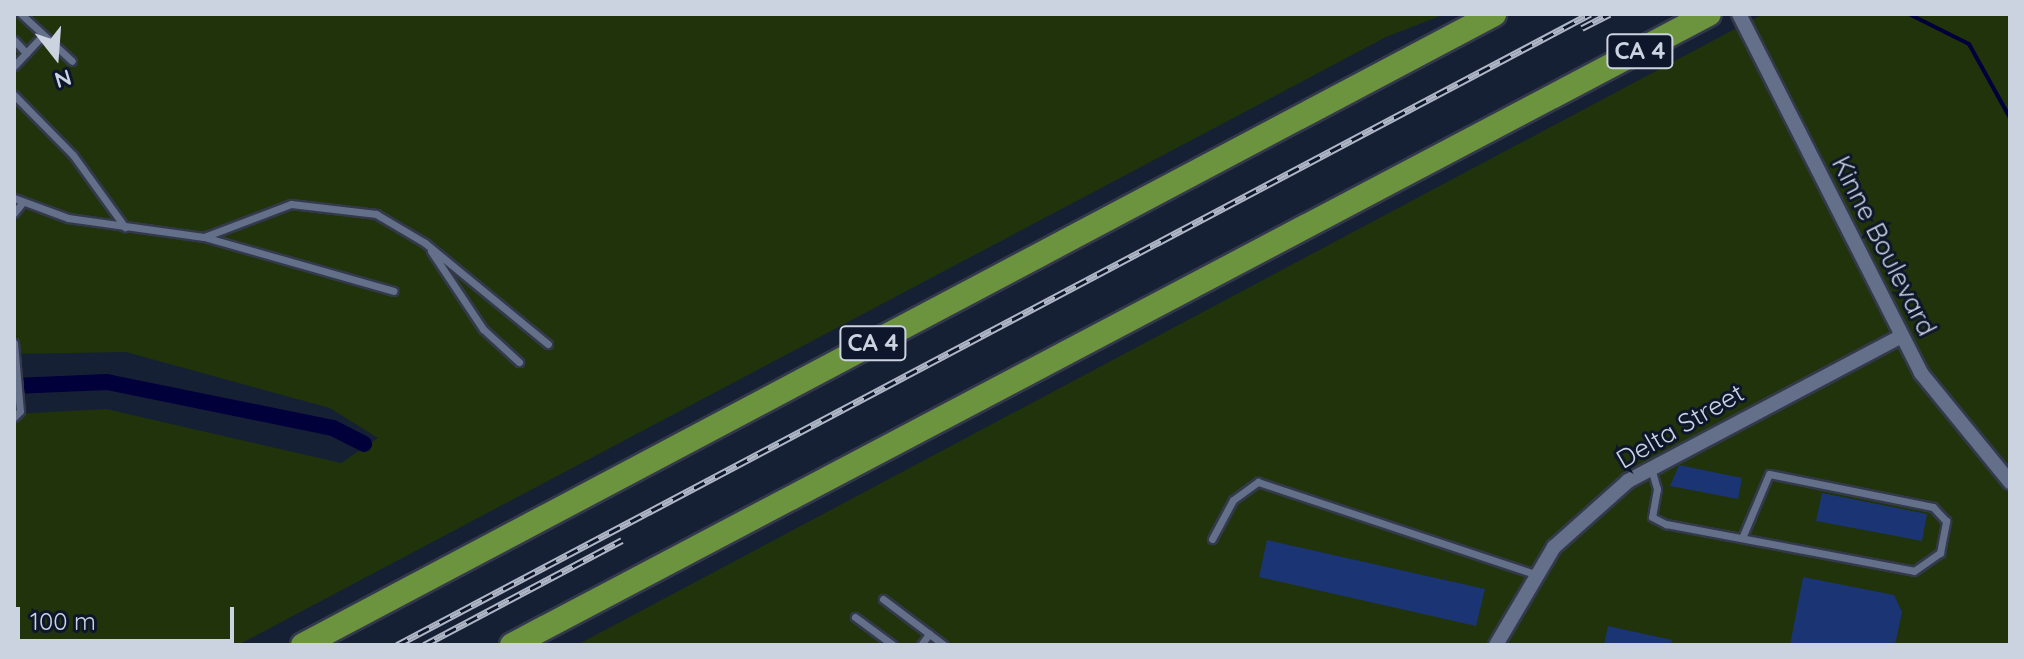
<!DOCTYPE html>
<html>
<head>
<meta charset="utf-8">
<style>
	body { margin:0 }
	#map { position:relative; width:2024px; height:659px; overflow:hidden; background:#162035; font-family:Quicksand,sans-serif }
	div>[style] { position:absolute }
	.green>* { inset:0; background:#21330a }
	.stream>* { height:4px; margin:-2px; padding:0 2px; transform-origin:2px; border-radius:2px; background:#01003b }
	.canal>* { height:16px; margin:-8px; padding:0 8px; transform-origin:8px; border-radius:8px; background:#01003b }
	.building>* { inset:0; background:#1a3474 }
	.roads { filter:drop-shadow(2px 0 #33394b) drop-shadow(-2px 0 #33394b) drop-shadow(0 2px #33394b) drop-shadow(0 -2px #33394b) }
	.lane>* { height:7px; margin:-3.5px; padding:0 3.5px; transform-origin:3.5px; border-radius:3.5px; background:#647089 }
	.street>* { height:14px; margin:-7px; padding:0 7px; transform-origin:7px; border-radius:7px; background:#647089 }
	.highway>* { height:24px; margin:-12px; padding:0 12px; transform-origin:12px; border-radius:12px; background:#6c943f }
	.rail>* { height:7px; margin-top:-3.5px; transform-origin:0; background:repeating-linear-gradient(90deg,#0d162a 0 12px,#afb6c6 0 24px); box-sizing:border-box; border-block:2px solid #afb6c6 }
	span { translate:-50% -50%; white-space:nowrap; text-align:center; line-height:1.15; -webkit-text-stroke:6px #0d162a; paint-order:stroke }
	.shield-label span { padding:2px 6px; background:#0d162a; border:2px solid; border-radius:6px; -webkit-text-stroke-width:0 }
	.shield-label { font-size:24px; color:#cbd2e0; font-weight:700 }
	.street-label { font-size:26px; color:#cbd2e0 }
	.frame { position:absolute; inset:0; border:16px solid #cbd2e0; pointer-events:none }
	.north { position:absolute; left:16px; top:16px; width:80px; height:80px; -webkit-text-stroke:6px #0d162a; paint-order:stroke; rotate:163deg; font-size:22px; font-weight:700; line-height:32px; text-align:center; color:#cbd2e0 }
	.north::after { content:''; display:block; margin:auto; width:28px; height:36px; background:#cbd2e0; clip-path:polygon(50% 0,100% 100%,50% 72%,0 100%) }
	.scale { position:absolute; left:16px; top:607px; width:218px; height:36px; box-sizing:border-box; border:4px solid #cbd2e0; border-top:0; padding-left:10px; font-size:24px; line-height:28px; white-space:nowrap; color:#cbd2e0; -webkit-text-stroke:6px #0d162a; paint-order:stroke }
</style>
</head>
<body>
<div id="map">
	<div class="green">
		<i style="clip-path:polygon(14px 14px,1445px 14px,1386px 37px,238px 645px,14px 645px,14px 414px,106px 409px,341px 463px,378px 438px,330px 408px,126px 352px,14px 354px)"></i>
		<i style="clip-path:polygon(1763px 14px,2010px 14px,2010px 645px,577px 645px)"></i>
	</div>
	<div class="stream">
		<i style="left:1909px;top:14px;width:67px;rotate:26.6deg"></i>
		<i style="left:1969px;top:44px;width:85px;rotate:61deg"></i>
	</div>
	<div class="canal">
		<i style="left:14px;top:386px;width:93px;rotate:-2.5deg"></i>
		<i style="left:107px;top:382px;width:231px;rotate:11.5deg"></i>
		<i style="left:333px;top:428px;width:35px;rotate:27deg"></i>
	</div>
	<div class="building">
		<i style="clip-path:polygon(1679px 465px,1742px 478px,1738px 499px,1670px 486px)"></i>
		<i style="clip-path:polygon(1822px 493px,1927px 514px,1922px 541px,1816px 521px)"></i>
		<i style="clip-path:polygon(1267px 540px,1485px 589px,1476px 626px,1259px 577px)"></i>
		<i style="clip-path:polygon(1803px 577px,1894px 595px,1902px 612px,1895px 645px,1790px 645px)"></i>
		<i style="clip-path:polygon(1608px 626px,1672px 640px,1671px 645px,1604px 645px)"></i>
	</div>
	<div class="roads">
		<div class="lane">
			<i style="left:21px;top:14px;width:69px;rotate:42.7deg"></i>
			<i style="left:14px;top:40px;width:18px;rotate:47deg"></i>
			<i style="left:14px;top:66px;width:42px;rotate:-46.9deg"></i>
			<i style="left:14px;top:95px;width:84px;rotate:45.5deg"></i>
			<i style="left:73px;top:155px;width:89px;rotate:54.2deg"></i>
			<i style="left:14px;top:198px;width:58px;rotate:20.3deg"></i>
			<i style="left:68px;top:218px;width:137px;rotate:8deg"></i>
			<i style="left:204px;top:237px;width:197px;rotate:15.9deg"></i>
			<i style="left:14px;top:213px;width:13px;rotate:-51deg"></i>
			<i style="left:204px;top:237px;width:93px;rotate:-20.8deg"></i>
			<i style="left:291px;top:204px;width:86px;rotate:6.7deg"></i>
			<i style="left:376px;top:214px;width:57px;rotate:30.6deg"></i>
			<i style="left:425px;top:243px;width:159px;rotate:39.4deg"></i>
			<i style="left:431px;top:251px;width:94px;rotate:56.3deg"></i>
			<i style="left:483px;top:329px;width:49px;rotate:42.5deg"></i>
			<i style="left:14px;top:343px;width:68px;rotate:85deg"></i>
			<i style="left:20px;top:411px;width:8px;rotate:135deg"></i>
			<i style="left:1651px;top:468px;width:22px;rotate:74deg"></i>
			<i style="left:1657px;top:489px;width:28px;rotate:100deg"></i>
			<i style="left:1652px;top:517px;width:16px;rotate:27deg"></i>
			<i style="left:1666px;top:524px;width:252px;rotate:10.7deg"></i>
			<i style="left:1914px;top:571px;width:32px;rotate:-35deg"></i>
			<i style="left:1940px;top:553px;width:33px;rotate:-79deg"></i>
			<i style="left:1946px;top:521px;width:19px;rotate:-133deg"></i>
			<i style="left:1933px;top:507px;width:167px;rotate:-168.6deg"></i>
			<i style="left:1769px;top:474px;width:69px;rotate:112.9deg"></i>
			<i style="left:1212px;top:539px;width:44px;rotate:-61.7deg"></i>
			<i style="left:1233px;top:500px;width:31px;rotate:-36deg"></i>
			<i style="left:1258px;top:482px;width:292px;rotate:18.4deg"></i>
			<i style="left:883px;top:599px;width:76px;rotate:37deg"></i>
			<i style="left:855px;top:617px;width:47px;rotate:36.4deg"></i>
			<i style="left:921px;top:645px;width:14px;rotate:-54deg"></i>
		</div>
		<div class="street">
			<i style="left:1739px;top:14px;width:402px;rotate:63.1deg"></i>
			<i style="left:1921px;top:373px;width:141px;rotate:50.8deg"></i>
			<i style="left:1496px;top:645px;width:114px;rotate:-59.4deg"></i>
			<i style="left:1554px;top:547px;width:99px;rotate:-41.7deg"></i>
			<i style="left:1628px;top:481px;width:310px;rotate:-27.9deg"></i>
		</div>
		<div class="highway">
			<i style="left:303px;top:645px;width:1348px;rotate:-27.91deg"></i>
			<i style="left:512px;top:645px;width:1353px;rotate:-27.8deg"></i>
		</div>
	</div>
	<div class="rail">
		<i style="left:1582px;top:28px;width:31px;rotate:-27deg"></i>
		<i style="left:397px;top:645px;width:1350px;rotate:-27.88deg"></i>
		<i style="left:424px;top:645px;width:224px;rotate:-27.9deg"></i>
	</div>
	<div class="shield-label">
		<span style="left:1640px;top:51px">CA 4</span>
		<span style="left:873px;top:343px">CA 4</span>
	</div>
	<div class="street-label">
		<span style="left:1884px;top:246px;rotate:63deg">Kinne Boulevard</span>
		<span style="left:1680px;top:426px;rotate:-30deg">Delta Street</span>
	</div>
	<div class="frame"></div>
	<div class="north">N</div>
	<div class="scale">100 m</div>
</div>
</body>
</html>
